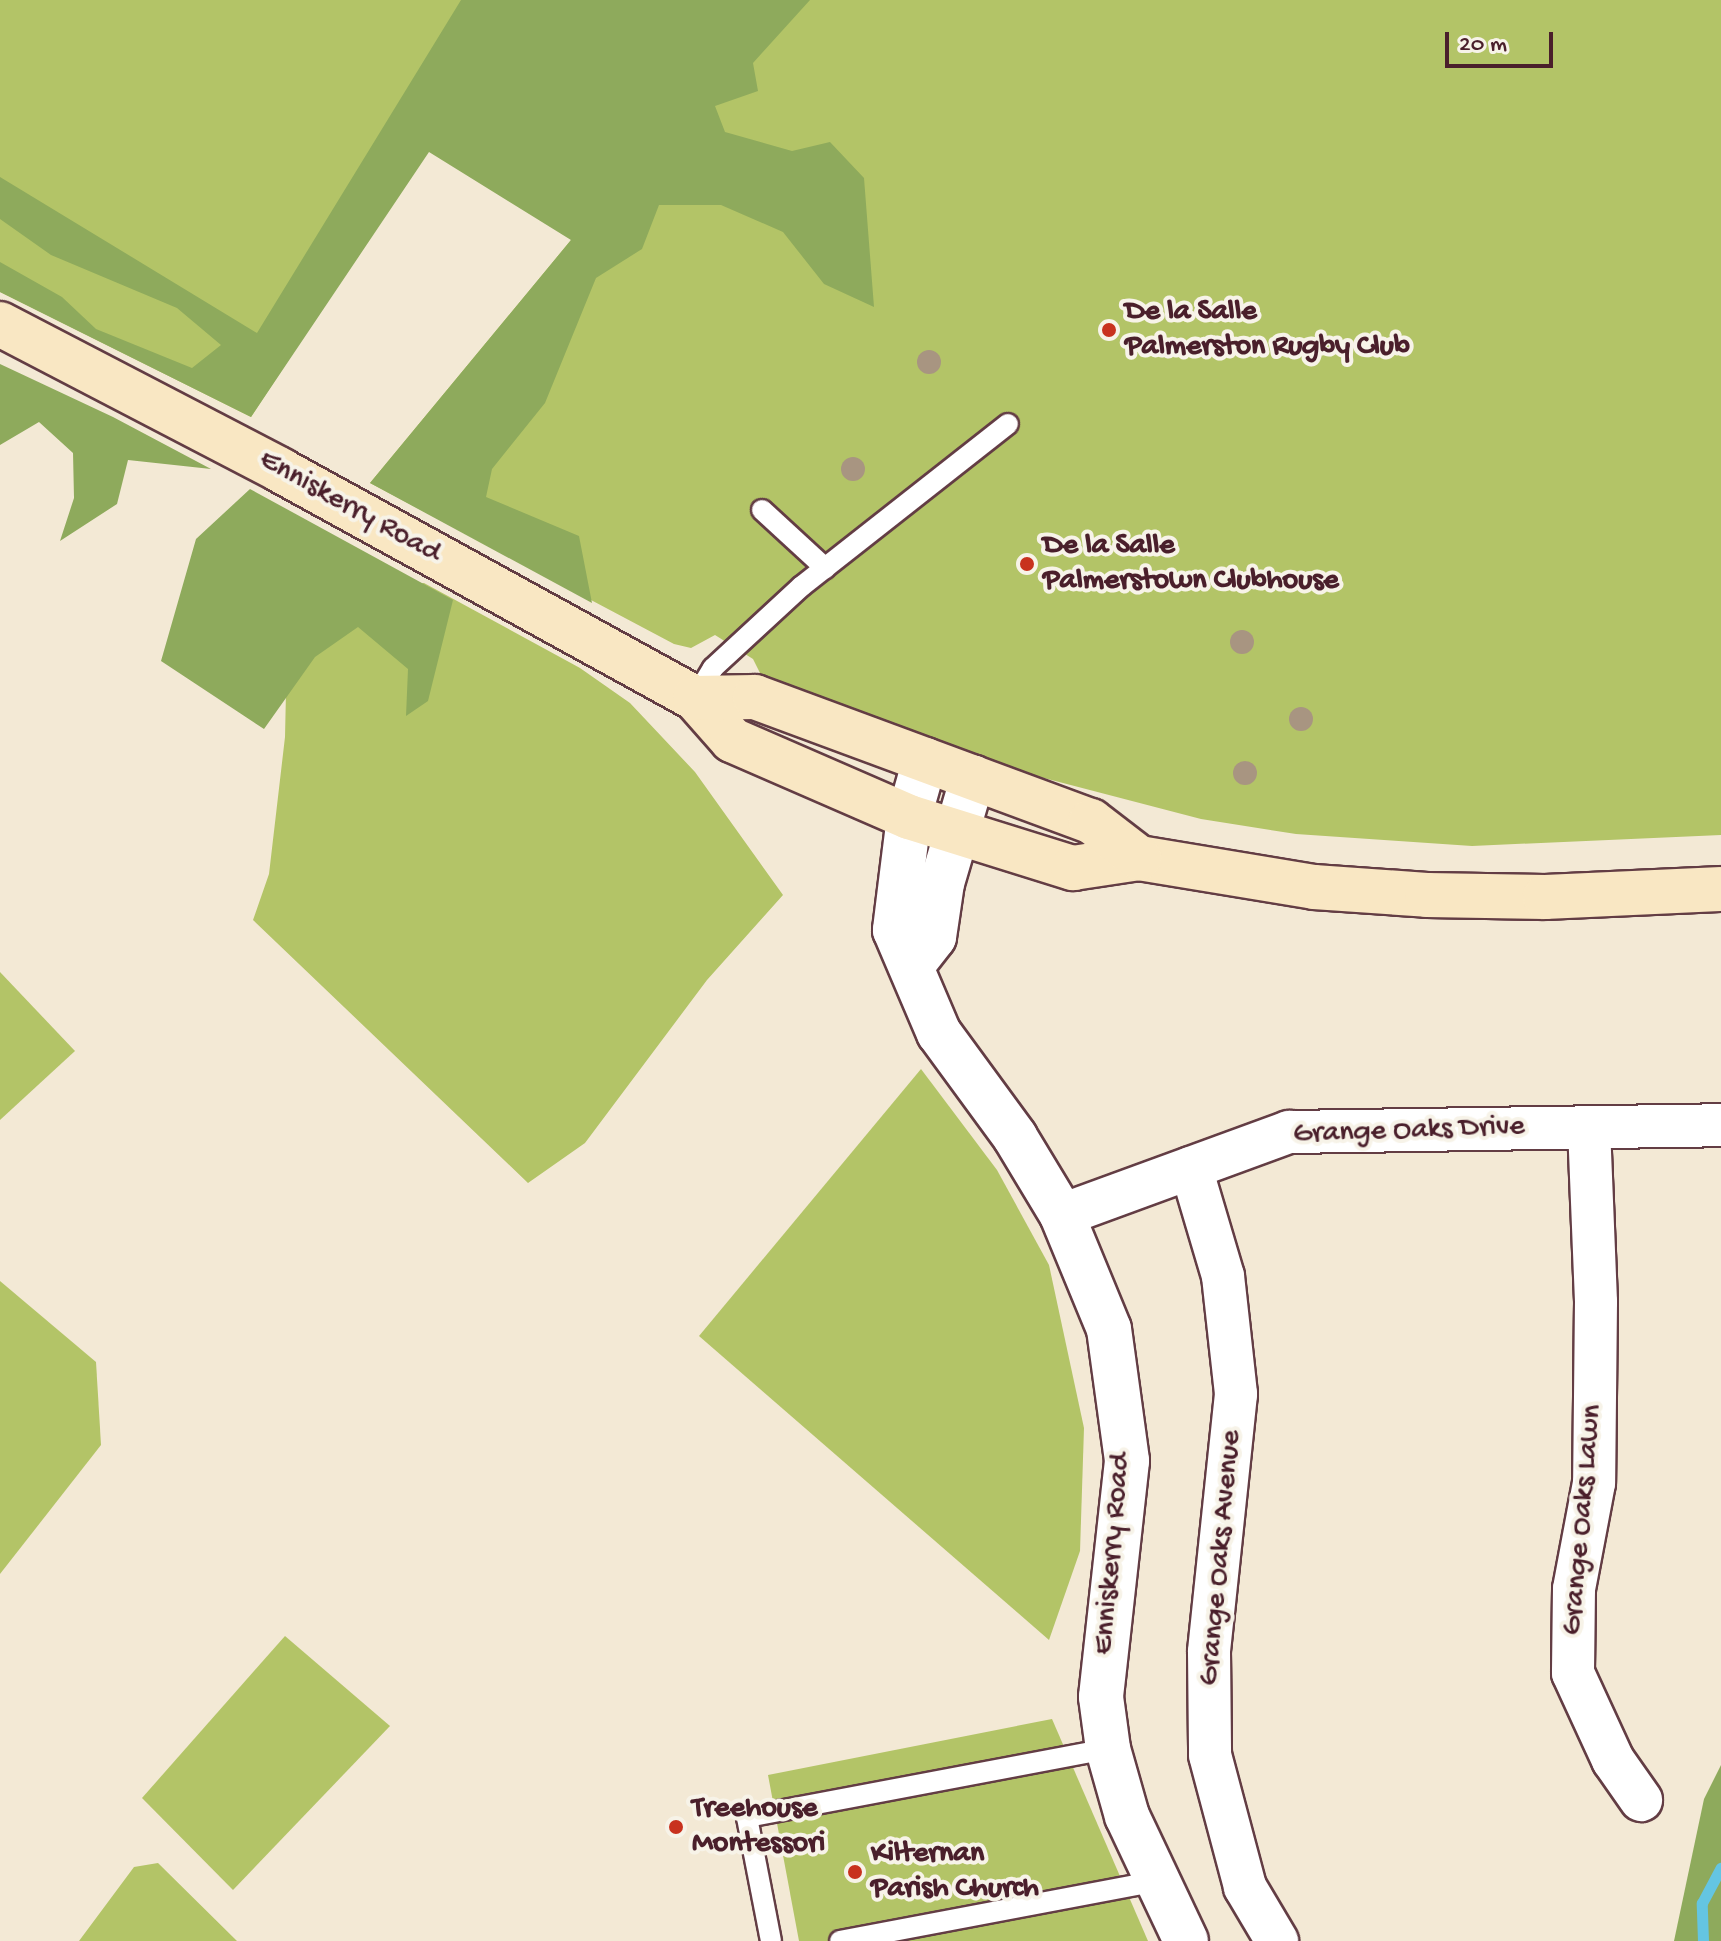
<!DOCTYPE html>
<html>
<head>
<meta charset="utf-8">
<style>
	body { margin:0 }
	#map { position:relative; width:1721px; height:1941px; overflow:hidden; background:#f3e9d5; font-family:"Gochi Hand",sans-serif }
	div>[style] { position:absolute }
	.green>* { inset:0; background:#b3c467 }
	.forest>* { inset:0; background:#8eaa5c }
	.stream>* { height:11px; margin:-5.5px; padding:0 5.5px; transform-origin:5.5px; border-radius:5.5px; background:#64c5e2 }
	.roads { filter:drop-shadow(2px 0 #633d44) drop-shadow(-2px 0 #633d44) drop-shadow(0 2px #633d44) drop-shadow(0 -2px #633d44) }
	.service>* { height:20px; margin:-10px; padding:0 10px; transform-origin:10px; border-radius:10px; background:#fff }
	.minor>* { height:42px; margin:-21px; padding:0 21px; transform-origin:21px; border-radius:21px; background:#fff }
	.tertiary>* { height:44px; margin:-22px; padding:0 22px; transform-origin:22px; border-radius:22px; background:#fff }
	.secondary>* { height:44px; margin:-22px; padding:0 22px; transform-origin:22px; border-radius:22px; background:#f9e7c3 }
	.trees>* { width:24px; height:24px; margin:-12px; border-radius:50%; background:#a89581 }
	.dots>* { width:22px; height:22px; translate:-50% -50%; box-sizing:border-box; border:4px solid #f7f3e8; border-radius:50% }
	span { translate:-50% -50%; white-space:nowrap; text-align:center; line-height:1.15; -webkit-text-stroke:8px #f7f3e8; paint-order:stroke }
	.poi-label { font-size:30px; color:#4a1f2b; font-weight:700 }
	.left { translate:0 -50%; text-align:left }
	.street-label { font-size:30px; color:#4a1f2b }
	.scale { position:absolute; left:1445px; top:32px; width:108px; height:36px; box-sizing:border-box; border:4px solid #4a1f2b; border-top:0; padding-left:10px; font-size:24px; line-height:28px; white-space:nowrap; color:#4a1f2b; -webkit-text-stroke:6px #f7f3e8; paint-order:stroke }
</style>
</head>
<body>
<div id="map">
	<div class="green">
		<i style="clip-path:polygon(0 0,525px 0,251px 417px,0 292px)"></i>
		<i style="clip-path:polygon(761px 0,1721px 0,1721px 835px,1472px 846px,1296px 834px,1201px 819px,1040px 777px,764px 681px,753px 659px,715px 635px,691px 648px,674px 644px,370px 483px,739px 37px)"></i>
		<i style="clip-path:polygon(424px 583px,580px 668px,630px 703px,695px 772px,783px 895px,707px 980px,585px 1143px,528px 1183px,253px 920px,269px 874px,285px 737px,288px 600px)"></i>
		<i style="clip-path:polygon(0 972px,75px 1051px,0 1120px)"></i>
		<i style="clip-path:polygon(921px 1069px,997px 1170px,1049px 1265px,1084px 1428px,1080px 1551px,1049px 1640px,699px 1336px)"></i>
		<i style="clip-path:polygon(0 1281px,96px 1362px,101px 1445px,0 1574px)"></i>
		<i style="clip-path:polygon(285px 1636px,390px 1726px,233px 1890px,142px 1798px)"></i>
		<i style="clip-path:polygon(1052px 1719px,1148px 1941px,799px 1941px,768px 1775px)"></i>
		<i style="clip-path:polygon(158px 1863px,237px 1941px,238px 1941px,79px 1941px,134px 1867px)"></i>
	</div>
	<div class="forest">
		<i style="clip-path:polygon(461px 0,810px 0,753px 63px,758px 91px,715px 106px,725px 132px,792px 151px,830px 142px,864px 178px,874px 307px,824px 284px,783px 232px,721px 205px,659px 205px,642px 249px,596px 278px,545px 403px,492px 469px,486px 497px,579px 536px,592px 603px,370px 483px,571px 240px,429px 152px,251px 417px,0 292px,0 262px,62px 297px,96px 329px,192px 368px,221px 345px,177px 308px,51px 255px,0 219px,0 177px,257px 333px)"></i>
		<i style="clip-path:polygon(0 364px,113px 417px,211px 469px,128px 460px,117px 504px,60px 541px,74px 498px,73px 453px,39px 422px,0 445px)"></i>
		<i style="clip-path:polygon(250px 489px,453px 600px,428px 701px,406px 716px,408px 669px,358px 627px,315px 657px,264px 729px,161px 661px,196px 539px)"></i>
		<i style="clip-path:polygon(1721px 1765px,1721px 1941px,1674px 1941px,1704px 1799px)"></i>
	</div>
	<div class="stream">
		<i style="left:1703px;top:1941px;width:38px;rotate:-92deg"></i>
		<i style="left:1702px;top:1903px;width:40px;rotate:-62deg"></i>
	</div>
	<div class="roads">
		<div class="service">
			<i style="left:762px;top:510px;width:86px;rotate:42.6deg"></i>
			<i style="left:695px;top:698px;width:35px;rotate:-59deg"></i>
			<i style="left:713px;top:668px;width:121px;rotate:-42.7deg"></i>
			<i style="left:802px;top:586px;width:262px;rotate:-38.2deg"></i>
			<i style="left:771px;top:1941px;width:126px;rotate:-101deg"></i>
			<i style="left:747px;top:1817px;width:367px;rotate:-10.7deg"></i>
			<i style="left:840px;top:1941px;width:323px;rotate:-10.7deg"></i>
		</div>
		<div class="minor">
			<i style="left:1589px;top:1127px;width:175px;rotate:87.7deg"></i>
			<i style="left:1596px;top:1302px;width:181px;rotate:90.6deg"></i>
			<i style="left:1594px;top:1483px;width:108px;rotate:100.7deg"></i>
			<i style="left:1574px;top:1589px;width:84px;rotate:90.7deg"></i>
			<i style="left:1573px;top:1673px;width:96px;rotate:65.3deg"></i>
			<i style="left:1613px;top:1760px;width:49px;rotate:55deg"></i>
			<i style="left:1191px;top:1168px;width:113px;rotate:73.5deg"></i>
			<i style="left:1223px;top:1276px;width:119px;rotate:83.7deg"></i>
			<i style="left:1236px;top:1394px;width:259px;rotate:96deg"></i>
			<i style="left:1209px;top:1652px;width:103px;rotate:89.4deg"></i>
			<i style="left:1210px;top:1755px;width:137px;rotate:75.1deg"></i>
			<i style="left:1245px;top:1887px;width:63px;rotate:59.3deg"></i>
			<i style="left:1062px;top:1215px;width:242px;rotate:-20.1deg"></i>
			<i style="left:1289px;top:1132px;width:432px;rotate:-0.9deg"></i>
		</div>
		<div class="tertiary">
			<i style="left:925px;top:760px;width:59px;rotate:105.7deg"></i>
			<i style="left:909px;top:817px;width:114px;rotate:97.1deg"></i>
			<i style="left:895px;top:930px;width:112px;rotate:66.9deg"></i>
			<i style="left:939px;top:1033px;width:129px;rotate:53.8deg"></i>
			<i style="left:1015px;top:1137px;width:91px;rotate:58.9deg"></i>
			<i style="left:1062px;top:1215px;width:123px;rotate:67.6deg"></i>
			<i style="left:1109px;top:1329px;width:133px;rotate:82.2deg"></i>
			<i style="left:1127px;top:1461px;width:237px;rotate:96.3deg"></i>
			<i style="left:1101px;top:1697px;width:52px;rotate:82.3deg"></i>
			<i style="left:1108px;top:1749px;width:70px;rotate:74.2deg"></i>
			<i style="left:1127px;top:1816px;width:138px;rotate:64.7deg"></i>
			<i style="left:913px;top:964px;width:34px;rotate:-52deg"></i>
			<i style="left:934px;top:937px;width:55px;rotate:-81.6deg"></i>
			<i style="left:942px;top:883px;width:110px;rotate:-73.7deg"></i>
		</div>
		<div class="secondary">
			<i style="left:0;top:324px;width:316px;rotate:27.5deg"></i>
			<i style="left:280px;top:470px;width:474px;rotate:28.8deg"></i>
			<i style="left:695px;top:698px;width:56px;rotate:48.6deg"></i>
			<i style="left:732px;top:740px;width:193px;rotate:23.5deg"></i>
			<i style="left:909px;top:817px;width:172px;rotate:17.3deg"></i>
			<i style="left:1073px;top:868px;width:67px;rotate:-8.6deg"></i>
			<i style="left:1139px;top:858px;width:177px;rotate:9.4deg"></i>
			<i style="left:1314px;top:887px;width:113px;rotate:4deg"></i>
			<i style="left:1427px;top:895px;width:118px;rotate:1deg"></i>
			<i style="left:1545px;top:897px;width:176px;rotate:-2.6deg"></i>
			<i style="left:695px;top:698px;width:60px;rotate:-1deg"></i>
			<i style="left:755px;top:697px;width:358px;rotate:20.3deg"></i>
			<i style="left:1091px;top:821px;width:61px;rotate:37.6deg"></i>
		</div>
	</div>
	<div class="trees">
		<i style="left:929px;top:362px"></i>
		<i style="left:853px;top:469px"></i>
		<i style="left:1242px;top:642px"></i>
		<i style="left:1301px;top:719px"></i>
		<i style="left:1245px;top:773px"></i>
	</div>
	<div class="dots">
		<i style="left:1109px;top:330px;background:#c8321e"></i>
		<i style="left:1027px;top:564px;background:#c8321e"></i>
		<i style="left:676px;top:1827px;background:#c8321e"></i>
		<i style="left:855px;top:1872px;background:#c8321e"></i>
	</div>
	<div class="poi-label">
		<span class="left" style="left:1125px;top:330px">De la Salle<br>Palmerston Rugby Club</span>
		<span class="left" style="left:1043px;top:564px">De la Salle<br>Palmerstown Clubhouse</span>
		<span class="left" style="left:692px;top:1827px">Treehouse<br>Montessori</span>
		<span class="left" style="left:871px;top:1872px">Kilternan<br>Parish Church</span>
	</div>
	<div class="street-label">
		<span style="left:349px;top:508px;rotate:29deg">Enniskerry Road</span>
		<span style="left:1409px;top:1132px;rotate:-2deg">Grange Oaks Drive</span>
		<span style="left:1584px;top:1520px;rotate:-85deg">Grange Oaks Lawn</span>
		<span style="left:1114px;top:1554px;rotate:-85deg">Enniskerry Road</span>
		<span style="left:1222px;top:1558px;rotate:-85deg">Grange Oaks Avenue</span>
	</div>
	<div class="scale">20 m</div>
</div>
</body>
</html>
